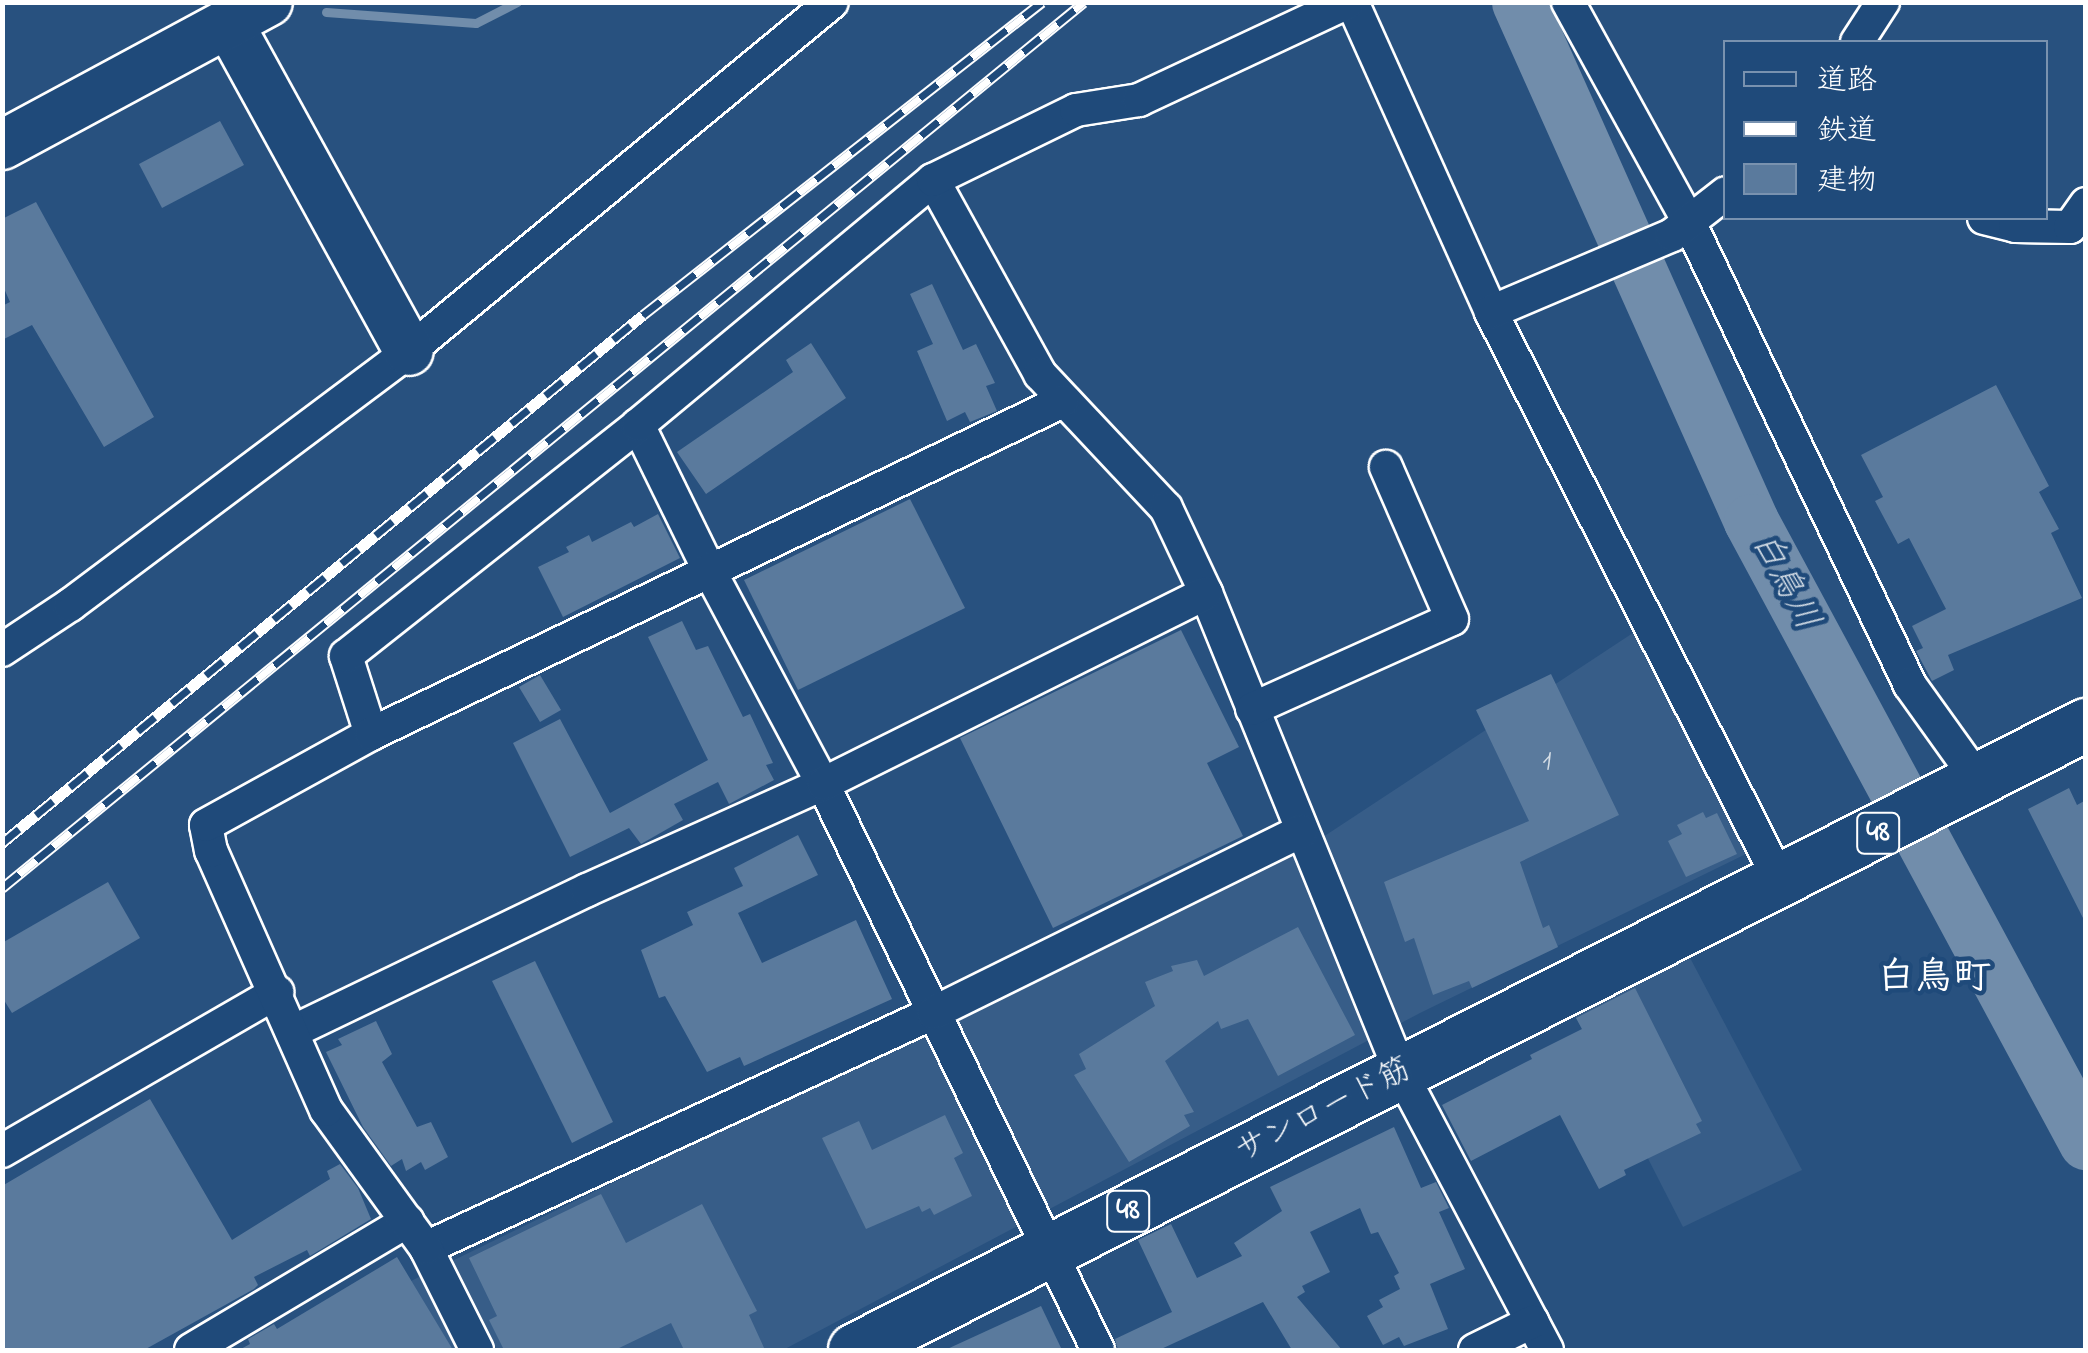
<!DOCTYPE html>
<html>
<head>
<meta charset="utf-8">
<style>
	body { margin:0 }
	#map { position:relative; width:2088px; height:1353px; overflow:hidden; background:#28517f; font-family:"Indie Flower","Klee One",sans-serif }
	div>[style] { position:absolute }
	.built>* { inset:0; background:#375d88 }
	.stream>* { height:9px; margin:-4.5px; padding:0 4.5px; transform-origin:4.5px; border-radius:4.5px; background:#718dab }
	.river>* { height:55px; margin:-27.5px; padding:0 27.5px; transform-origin:27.5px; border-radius:27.5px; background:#718dab }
	.building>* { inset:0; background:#5a7a9d }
	.roads { filter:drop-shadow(2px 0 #fff) drop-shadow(-2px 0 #fff) drop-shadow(0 2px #fff) drop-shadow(0 -2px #fff) }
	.street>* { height:32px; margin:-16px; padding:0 16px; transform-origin:16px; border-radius:16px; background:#1f4a7a }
	.secondary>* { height:48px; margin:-24px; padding:0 24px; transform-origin:24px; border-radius:24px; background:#1f4a7a }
	.primary>* { height:52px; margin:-26px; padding:0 26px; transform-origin:26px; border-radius:26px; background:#1f4a7a }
	.rail>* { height:11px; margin-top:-5.5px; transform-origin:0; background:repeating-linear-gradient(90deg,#1f4a7a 0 22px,#fff 0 44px); box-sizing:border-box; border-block:2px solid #fff }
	span { translate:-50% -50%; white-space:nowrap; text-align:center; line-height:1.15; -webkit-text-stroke:9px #1f4a7a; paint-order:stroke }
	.number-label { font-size:28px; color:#d6dee6 }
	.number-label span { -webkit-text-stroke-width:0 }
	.shield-label span { padding:2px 8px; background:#1f4a7a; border:2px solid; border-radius:8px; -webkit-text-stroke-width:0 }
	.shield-label { font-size:30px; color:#fff; font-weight:700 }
	.street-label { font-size:32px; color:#fff }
	.water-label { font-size:35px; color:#d4dde6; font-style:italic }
	.quarter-label { font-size:38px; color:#fff; font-weight:700 }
	.frame { position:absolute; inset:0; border:5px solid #fff; pointer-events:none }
	.legend { position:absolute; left:1723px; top:40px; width:325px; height:180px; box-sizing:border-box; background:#1f4a7a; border:2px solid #7992af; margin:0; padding:12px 18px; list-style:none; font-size:30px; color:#fff }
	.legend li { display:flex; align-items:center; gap:20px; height:50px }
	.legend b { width:50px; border:2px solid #7992af }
</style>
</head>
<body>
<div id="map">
	<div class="built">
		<i style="clip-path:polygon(1639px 629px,1746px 854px,1420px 1013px,783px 1350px,269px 1350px,1320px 839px)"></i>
		<i style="clip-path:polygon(1688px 954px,1802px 1170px,1683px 1227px,1569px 1004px)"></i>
	</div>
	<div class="stream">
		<i style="left:326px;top:12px;width:150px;rotate:4.2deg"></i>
		<i style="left:476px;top:23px;width:46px;rotate:-27.1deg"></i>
	</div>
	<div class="river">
		<i style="left:1519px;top:2px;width:568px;rotate:65.91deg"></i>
		<i style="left:1751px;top:521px;width:706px;rotate:61.66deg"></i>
	</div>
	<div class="building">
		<i style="clip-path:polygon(220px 121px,244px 165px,162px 208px,139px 164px)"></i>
		<i style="clip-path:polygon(36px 202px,154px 417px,104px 447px,32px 325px,2px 340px,2px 306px,10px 302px,2px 284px,2px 219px)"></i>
		<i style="clip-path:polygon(932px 284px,963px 350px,976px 344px,995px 383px,986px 386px,997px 411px,970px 422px,965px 412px,947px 421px,917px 351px,933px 344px,910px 294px)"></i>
		<i style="clip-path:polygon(811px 343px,846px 398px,706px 494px,677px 452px,793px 372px,786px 360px)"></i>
		<i style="clip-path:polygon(1996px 385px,2049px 486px,2039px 492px,2059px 529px,2051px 533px,2082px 598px,1948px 655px,1954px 670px,1932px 681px,1916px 651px,1923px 648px,1912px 626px,1946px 609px,1909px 538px,1898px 544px,1875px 501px,1883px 497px,1861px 455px)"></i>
		<i style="clip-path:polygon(910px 499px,965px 608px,798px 690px,744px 580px)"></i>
		<i style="clip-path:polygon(658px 514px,680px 558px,563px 617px,538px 567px,569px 552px,566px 547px,589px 535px,592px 542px,631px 522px,634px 527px)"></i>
		<i style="clip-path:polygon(682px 621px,696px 650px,708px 646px,743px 717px,750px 714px,773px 763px,766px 765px,774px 780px,729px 804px,718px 782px,674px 804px,683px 820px,641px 844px,629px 828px,570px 857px,513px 743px,560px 719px,610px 813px,708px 760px,648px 637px)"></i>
		<i style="clip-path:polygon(1181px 630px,1239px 747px,1207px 763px,1243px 836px,1053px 928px,960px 738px)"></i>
		<i style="clip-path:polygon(1551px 674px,1619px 815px,1520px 862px,1543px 928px,1549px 925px,1558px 947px,1472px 988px,1469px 981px,1433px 995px,1414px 938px,1405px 942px,1384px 882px,1529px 821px,1476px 710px)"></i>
		<i style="clip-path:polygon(540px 675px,561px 710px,540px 722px,519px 687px)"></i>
		<i style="clip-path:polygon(2069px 788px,2077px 805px,2086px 800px,2086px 924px,2028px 809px)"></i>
		<i style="clip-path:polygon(1703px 812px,1706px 818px,1717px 813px,1737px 854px,1686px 877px,1668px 841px,1682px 834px,1677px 825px)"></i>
		<i style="clip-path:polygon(798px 835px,818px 875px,738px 913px,762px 963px,856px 920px,892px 999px,744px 1066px,740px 1057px,707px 1072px,665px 996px,659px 998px,641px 950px,693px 925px,687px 912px,743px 886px,734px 868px)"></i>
		<i style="clip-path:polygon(108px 882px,140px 938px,12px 1013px,2px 997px,2px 943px)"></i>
		<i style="clip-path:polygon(1298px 927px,1355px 1035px,1278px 1076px,1248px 1019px,1221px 1029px,1218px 1021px,1165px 1061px,1194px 1112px,1184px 1115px,1190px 1126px,1129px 1162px,1074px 1075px,1086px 1069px,1079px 1054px,1155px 1006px,1145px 982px,1173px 971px,1171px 966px,1197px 960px,1204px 976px)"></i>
		<i style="clip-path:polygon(535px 961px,613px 1122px,572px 1143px,492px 981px)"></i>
		<i style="clip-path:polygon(1635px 988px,1702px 1121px,1696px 1124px,1701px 1133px,1624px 1170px,1626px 1175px,1599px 1189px,1560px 1115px,1471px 1161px,1442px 1105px,1532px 1059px,1530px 1055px,1582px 1029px,1576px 1018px)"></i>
		<i style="clip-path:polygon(376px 1021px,392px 1054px,382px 1062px,417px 1127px,431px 1122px,448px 1157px,425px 1170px,421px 1162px,406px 1171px,402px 1159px,391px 1166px,363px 1127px,326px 1052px,342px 1045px,338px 1039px)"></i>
		<i style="clip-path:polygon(150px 1099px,232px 1240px,330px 1179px,327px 1171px,340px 1164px,358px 1188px,371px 1219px,310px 1256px,307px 1250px,254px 1277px,258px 1285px,254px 1289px,144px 1350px,2px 1350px,2px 1186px)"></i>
		<i style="clip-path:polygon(945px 1115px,963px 1153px,954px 1158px,972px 1196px,934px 1215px,930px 1208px,922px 1212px,919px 1206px,866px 1229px,822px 1138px,859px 1121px,872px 1150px)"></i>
		<i style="clip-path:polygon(1394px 1127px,1421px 1188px,1436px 1182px,1449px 1208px,1439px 1212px,1465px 1269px,1430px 1284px,1448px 1329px,1404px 1346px,1399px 1337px,1383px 1345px,1367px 1316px,1383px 1307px,1379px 1300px,1400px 1289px,1394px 1276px,1399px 1273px,1378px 1232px,1371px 1234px,1360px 1208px,1310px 1232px,1330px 1272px,1302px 1286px,1305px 1292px,1297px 1297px,1342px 1350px,1292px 1350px,1263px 1302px,1159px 1350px,1118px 1350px,1115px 1339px,1172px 1312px,1138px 1240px,1171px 1224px,1197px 1278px,1242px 1256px,1234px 1243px,1282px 1211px,1270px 1187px)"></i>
		<i style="clip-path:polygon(601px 1194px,626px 1243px,702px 1204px,757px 1311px,749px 1315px,765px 1350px,684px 1350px,671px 1323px,615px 1350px,504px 1350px,489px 1320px,497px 1316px,469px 1258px)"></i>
		<i style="clip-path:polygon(397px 1257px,453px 1350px,239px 1350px,250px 1344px,248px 1339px,274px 1324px,277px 1329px)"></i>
		<i style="clip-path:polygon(1041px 1306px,1062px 1350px,945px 1350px)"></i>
	</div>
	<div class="roads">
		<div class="street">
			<i style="left:1352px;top:2px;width:340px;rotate:65.8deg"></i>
			<i style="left:1491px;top:312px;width:638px;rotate:63.07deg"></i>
			<i style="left:1568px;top:2px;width:251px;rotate:61.2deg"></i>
			<i style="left:1689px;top:222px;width:513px;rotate:64.48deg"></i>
			<i style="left:1910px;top:685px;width:117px;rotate:54.4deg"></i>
			<i style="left:1857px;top:42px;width:48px;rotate:-57deg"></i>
			<i style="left:933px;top:180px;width:222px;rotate:61.1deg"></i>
			<i style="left:1040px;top:374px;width:184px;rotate:46.8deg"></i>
			<i style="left:1166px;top:508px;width:94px;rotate:64.8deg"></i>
			<i style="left:1206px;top:593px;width:518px;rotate:67.89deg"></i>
			<i style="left:1401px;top:1073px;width:313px;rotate:62.2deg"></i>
			<i style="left:1984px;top:218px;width:32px;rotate:14deg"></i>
			<i style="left:2015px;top:226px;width:55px;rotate:1deg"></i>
			<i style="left:2070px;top:227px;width:28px;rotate:-55deg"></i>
			<i style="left:1491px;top:312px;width:197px;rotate:-23deg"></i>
			<i style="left:1672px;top:235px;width:68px;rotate:-37.9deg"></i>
			<i style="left:638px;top:425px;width:161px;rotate:63.9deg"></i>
			<i style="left:709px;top:570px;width:242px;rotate:62deg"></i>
			<i style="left:823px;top:784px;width:629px;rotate:64.09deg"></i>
			<i style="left:2px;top:650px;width:82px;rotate:-33.5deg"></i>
			<i style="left:70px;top:605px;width:424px;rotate:-36.8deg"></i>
			<i style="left:409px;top:351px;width:548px;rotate:-39.52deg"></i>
			<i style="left:1252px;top:709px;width:219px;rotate:-24.2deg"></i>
			<i style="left:1452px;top:619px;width:166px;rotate:-113.5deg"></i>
			<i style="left:371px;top:734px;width:82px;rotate:-107.8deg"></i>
			<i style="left:346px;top:656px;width:372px;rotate:-38.3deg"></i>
			<i style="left:638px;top:425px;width:383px;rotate:-39.7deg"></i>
			<i style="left:933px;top:180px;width:159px;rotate:-26.1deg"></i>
			<i style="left:1076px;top:110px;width:64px;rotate:-9deg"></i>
			<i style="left:1139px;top:100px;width:231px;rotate:-25.1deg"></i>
			<i style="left:292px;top:1032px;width:327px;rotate:-25.7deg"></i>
			<i style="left:587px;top:890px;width:259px;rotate:-24.2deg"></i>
			<i style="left:823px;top:784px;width:428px;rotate:-26.5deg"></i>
			<i style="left:2px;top:1151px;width:318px;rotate:-30deg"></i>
			<i style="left:426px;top:1248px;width:559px;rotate:-24.87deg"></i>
			<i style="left:933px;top:1013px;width:411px;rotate:-26.3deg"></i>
			<i style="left:191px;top:1350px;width:252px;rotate:-30.8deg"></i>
			<i style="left:477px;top:1350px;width:114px;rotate:-116.6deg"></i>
			<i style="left:426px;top:1248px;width:170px;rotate:-125.9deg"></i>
			<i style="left:326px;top:1110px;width:283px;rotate:-113.9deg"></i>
			<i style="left:211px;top:851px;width:26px;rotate:-101deg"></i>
			<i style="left:206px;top:825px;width:188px;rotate:-28.9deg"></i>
			<i style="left:371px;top:734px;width:768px;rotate:-25.7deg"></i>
			<i style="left:1475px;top:1350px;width:64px;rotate:-26.2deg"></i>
		</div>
		<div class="secondary">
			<i style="left:229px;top:24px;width:373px;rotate:61.2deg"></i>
			<i style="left:2px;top:145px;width:302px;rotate:-28.3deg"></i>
		</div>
		<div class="primary">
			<i style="left:855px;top:1350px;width:1381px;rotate:-26.92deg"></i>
		</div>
	</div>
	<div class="rail">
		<i style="left:2px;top:843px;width:830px;rotate:-39.48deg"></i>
		<i style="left:643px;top:315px;width:507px;rotate:-38.11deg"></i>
		<i style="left:2px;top:888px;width:1398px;rotate:-39.31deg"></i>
	</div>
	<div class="number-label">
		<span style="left:1547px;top:763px">1</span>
	</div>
	<div class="shield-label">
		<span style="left:1878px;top:833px">48</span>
		<span style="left:1128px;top:1211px">48</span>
	</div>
	<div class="street-label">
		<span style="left:1324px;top:1112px;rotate:-27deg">サンロード筋</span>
	</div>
	<div class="water-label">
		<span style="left:1784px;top:582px;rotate:62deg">白鳥川</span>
	</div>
	<div class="quarter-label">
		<span style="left:1934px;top:980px">白鳥町</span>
	</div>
	<div class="frame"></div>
	<ul class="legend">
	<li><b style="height:12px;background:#1f4a7a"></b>道路</li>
	<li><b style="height:12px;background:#fff"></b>鉄道</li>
	<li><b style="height:28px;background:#5a7a9d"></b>建物</li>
	</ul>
</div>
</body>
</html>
